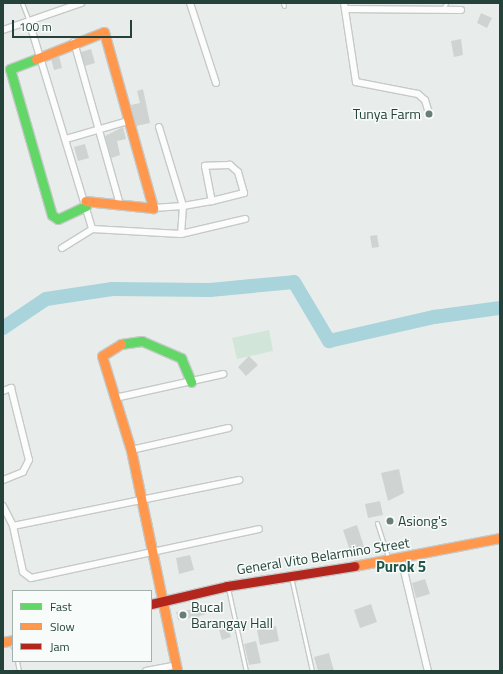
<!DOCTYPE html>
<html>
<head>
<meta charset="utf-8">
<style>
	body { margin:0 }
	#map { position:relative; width:503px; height:674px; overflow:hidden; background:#e8edeb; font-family:"Titillium Web",sans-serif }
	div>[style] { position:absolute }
	.green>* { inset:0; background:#d1e6d8 }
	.river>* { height:14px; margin:-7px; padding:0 7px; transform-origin:7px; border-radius:7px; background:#a9d4db }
	.building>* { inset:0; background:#cfd4d2 }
	.roads { filter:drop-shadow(1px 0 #c5cac8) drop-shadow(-1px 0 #c5cac8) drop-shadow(0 1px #c5cac8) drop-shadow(0 -1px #c5cac8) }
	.lane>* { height:3px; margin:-1.5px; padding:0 1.5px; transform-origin:1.5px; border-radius:1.5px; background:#fcfcfc }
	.street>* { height:6px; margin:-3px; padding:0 3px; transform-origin:3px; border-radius:3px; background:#fcfcfc }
	.fast>* { height:9px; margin:-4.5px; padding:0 4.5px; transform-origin:4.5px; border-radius:4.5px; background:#63d668 }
	.slow>* { height:9px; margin:-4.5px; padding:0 4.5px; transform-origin:4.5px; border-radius:4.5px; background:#ff974d }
	.jam>* { height:9px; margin:-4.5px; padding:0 4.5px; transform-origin:4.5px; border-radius:4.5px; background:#b3261e }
	.dots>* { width:11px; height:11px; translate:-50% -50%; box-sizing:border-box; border:2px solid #f7fbf9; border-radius:50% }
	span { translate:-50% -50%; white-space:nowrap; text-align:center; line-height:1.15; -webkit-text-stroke:3px #f7fbf9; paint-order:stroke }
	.poi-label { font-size:14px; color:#24423a }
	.right { translate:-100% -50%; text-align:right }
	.left { translate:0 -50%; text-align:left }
	.street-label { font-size:14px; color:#24423a }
	.neighbourhood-label { font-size:15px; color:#1f5548; font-weight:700 }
	.frame { position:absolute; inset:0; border:4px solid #24423a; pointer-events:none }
	.legend { position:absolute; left:12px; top:590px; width:140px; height:72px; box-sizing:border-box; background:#f7fbf9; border:1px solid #a3b1ad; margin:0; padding:5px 7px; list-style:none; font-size:12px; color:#24423a }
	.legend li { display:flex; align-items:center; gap:8px; height:20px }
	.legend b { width:20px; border:1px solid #a3b1ad }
	.scale { position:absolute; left:12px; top:20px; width:120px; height:18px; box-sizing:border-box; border:2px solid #24423a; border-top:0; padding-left:5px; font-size:12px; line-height:14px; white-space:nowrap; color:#24423a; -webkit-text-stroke:3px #f7fbf9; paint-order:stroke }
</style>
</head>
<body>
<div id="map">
	<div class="green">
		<i style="clip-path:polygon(269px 330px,273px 351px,237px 359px,232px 338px)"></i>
	</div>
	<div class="river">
		<i style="left:3px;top:328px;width:52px;rotate:-34deg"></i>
		<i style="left:46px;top:299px;width:67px;rotate:-8.6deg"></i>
		<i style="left:112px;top:289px;width:98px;rotate:0.6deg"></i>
		<i style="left:210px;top:290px;width:84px;rotate:-5.4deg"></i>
		<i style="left:294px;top:282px;width:69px;rotate:59.3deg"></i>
		<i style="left:329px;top:341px;width:108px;rotate:-12.9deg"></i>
		<i style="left:434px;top:317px;width:67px;rotate:-7.8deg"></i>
	</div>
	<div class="building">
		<i style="clip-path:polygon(481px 13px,492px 18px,487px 28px,477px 23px)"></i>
		<i style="clip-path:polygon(461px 39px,463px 55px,454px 57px,451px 41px)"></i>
		<i style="clip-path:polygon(91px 49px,95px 63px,85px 66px,81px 52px)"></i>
		<i style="clip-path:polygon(59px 56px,62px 68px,54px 70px,51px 59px)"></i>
		<i style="clip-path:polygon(143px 89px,150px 123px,136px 126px,131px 105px,140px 103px,137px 91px)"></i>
		<i style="clip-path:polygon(123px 127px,126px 139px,117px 141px,120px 155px,111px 158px,105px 136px)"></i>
		<i style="clip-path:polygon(85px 144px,89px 158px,78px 161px,74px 147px)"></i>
		<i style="clip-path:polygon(377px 235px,379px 247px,372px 248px,370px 236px)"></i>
		<i style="clip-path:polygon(249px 356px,258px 365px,246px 376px,238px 367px)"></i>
		<i style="clip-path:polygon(399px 469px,404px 493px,388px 501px,381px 473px)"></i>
		<i style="clip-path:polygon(380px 501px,383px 515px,368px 518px,365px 504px)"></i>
		<i style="clip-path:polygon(357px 525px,365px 550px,351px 554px,343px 530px)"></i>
		<i style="clip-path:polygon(190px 555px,194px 570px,179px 574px,176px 558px)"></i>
		<i style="clip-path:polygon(425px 579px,430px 594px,416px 598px,412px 583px)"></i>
		<i style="clip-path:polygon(371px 604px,377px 622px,360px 628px,354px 610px)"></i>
		<i style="clip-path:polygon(206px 607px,207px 614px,199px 616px,200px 621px,192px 622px,191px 618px,178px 620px,176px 612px)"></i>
		<i style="clip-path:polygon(227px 624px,231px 637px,222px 640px,218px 626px)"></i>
		<i style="clip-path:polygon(276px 626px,279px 641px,260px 645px,257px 630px)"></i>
		<i style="clip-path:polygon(256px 641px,261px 663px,249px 665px,244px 644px)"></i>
		<i style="clip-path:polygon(329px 653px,334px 671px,318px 671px,314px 657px)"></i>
	</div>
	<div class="roads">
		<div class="lane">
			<i style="left:22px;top:3px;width:19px;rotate:69deg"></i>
			<i style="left:283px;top:3px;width:3px;rotate:72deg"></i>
			<i style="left:443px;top:9px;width:7px;rotate:-63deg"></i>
			<i style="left:377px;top:523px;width:39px;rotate:72deg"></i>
			<i style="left:291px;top:577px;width:96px;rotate:77.4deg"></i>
			<i style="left:228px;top:588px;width:85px;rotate:77.8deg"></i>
			<i style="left:11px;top:641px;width:6px;rotate:72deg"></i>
			<i style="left:17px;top:661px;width:10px;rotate:79deg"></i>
		</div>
		<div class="street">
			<i style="left:190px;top:3px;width:84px;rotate:72deg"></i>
			<i style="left:344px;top:3px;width:80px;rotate:81.4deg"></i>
			<i style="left:356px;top:82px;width:63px;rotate:11deg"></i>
			<i style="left:418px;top:94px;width:9px;rotate:41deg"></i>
			<i style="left:425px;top:100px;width:14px;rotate:73deg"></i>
			<i style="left:346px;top:9px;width:115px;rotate:0.5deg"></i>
			<i style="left:29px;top:21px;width:217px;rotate:73.1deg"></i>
			<i style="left:3px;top:30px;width:83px;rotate:-19.1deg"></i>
			<i style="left:74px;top:42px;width:169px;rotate:74.2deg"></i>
			<i style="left:159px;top:127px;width:83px;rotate:73.1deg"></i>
			<i style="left:183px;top:206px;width:28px;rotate:94deg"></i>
			<i style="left:66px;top:139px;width:65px;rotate:-16.2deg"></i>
			<i style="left:153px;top:208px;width:30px;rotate:-4deg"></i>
			<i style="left:183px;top:206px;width:29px;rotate:-10deg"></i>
			<i style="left:212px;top:201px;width:33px;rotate:-14deg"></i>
			<i style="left:244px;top:193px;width:22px;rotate:-106deg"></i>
			<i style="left:238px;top:172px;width:11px;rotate:-139deg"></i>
			<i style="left:230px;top:165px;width:25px;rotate:178deg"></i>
			<i style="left:205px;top:166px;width:36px;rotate:79deg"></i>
			<i style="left:62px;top:248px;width:36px;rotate:-32deg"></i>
			<i style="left:92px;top:229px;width:89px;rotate:3.2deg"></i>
			<i style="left:181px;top:234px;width:66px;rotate:-13.2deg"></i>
			<i style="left:3px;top:391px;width:9px;rotate:-21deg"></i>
			<i style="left:11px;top:388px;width:74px;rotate:76deg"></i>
			<i style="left:29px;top:460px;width:13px;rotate:117deg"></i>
			<i style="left:23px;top:472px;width:22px;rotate:158deg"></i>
			<i style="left:115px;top:398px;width:111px;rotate:-12.5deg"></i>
			<i style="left:131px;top:450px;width:100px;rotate:-12.7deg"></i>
			<i style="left:3px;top:506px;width:22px;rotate:63deg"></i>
			<i style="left:13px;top:526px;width:47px;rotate:77.7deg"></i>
			<i style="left:23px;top:572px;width:10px;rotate:37deg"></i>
			<i style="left:31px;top:578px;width:233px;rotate:-12.1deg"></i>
			<i style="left:13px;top:526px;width:231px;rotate:-11.5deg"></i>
			<i style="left:401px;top:558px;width:116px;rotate:76.6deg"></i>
			<i style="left:146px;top:671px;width:31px;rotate:-11deg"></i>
		</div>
		<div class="fast">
			<i style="left:36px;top:59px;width:28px;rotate:159deg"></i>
			<i style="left:10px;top:69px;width:152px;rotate:74deg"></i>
			<i style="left:52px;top:215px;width:7px;rotate:34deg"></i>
			<i style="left:58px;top:219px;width:31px;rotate:-25deg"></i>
			<i style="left:121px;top:344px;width:21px;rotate:-8deg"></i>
			<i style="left:142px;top:341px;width:43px;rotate:23.6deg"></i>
			<i style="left:181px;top:358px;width:26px;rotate:67deg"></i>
		</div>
		<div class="slow">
			<i style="left:36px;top:59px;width:73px;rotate:-21.7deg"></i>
			<i style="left:104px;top:32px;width:183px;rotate:74.4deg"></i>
			<i style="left:153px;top:208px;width:68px;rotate:-174.1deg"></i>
			<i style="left:121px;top:344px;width:22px;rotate:148deg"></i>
			<i style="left:102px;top:356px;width:98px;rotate:72.9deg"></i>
			<i style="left:131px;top:450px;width:226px;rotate:78.2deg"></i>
			<i style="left:354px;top:566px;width:149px;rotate:-10.9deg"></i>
			<i style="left:3px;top:642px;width:10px;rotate:-11deg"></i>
		</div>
		<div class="jam">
			<i style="left:151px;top:604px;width:78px;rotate:-13.3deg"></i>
			<i style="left:227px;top:586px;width:129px;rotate:-8.9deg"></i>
		</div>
	</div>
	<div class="dots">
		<i style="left:429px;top:114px;background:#697e78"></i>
		<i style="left:390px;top:521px;background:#697e78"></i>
		<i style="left:183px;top:615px;background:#697e78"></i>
	</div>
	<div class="poi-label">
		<span class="right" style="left:421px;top:114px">Tunya Farm</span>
		<span class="left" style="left:398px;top:521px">Asiong's</span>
		<span class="left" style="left:191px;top:615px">Bucal<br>Barangay Hall</span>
	</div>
	<div class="street-label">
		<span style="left:323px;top:556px;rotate:-9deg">General Vito Belarmino Street</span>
	</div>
	<div class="neighbourhood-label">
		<span style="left:401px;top:567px">Purok 5</span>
	</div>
	<div class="frame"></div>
	<ul class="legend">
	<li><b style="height:5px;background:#63d668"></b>Fast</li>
	<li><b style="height:5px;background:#ff974d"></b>Slow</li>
	<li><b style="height:5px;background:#b3261e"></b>Jam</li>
	</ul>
	<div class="scale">100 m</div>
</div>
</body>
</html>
